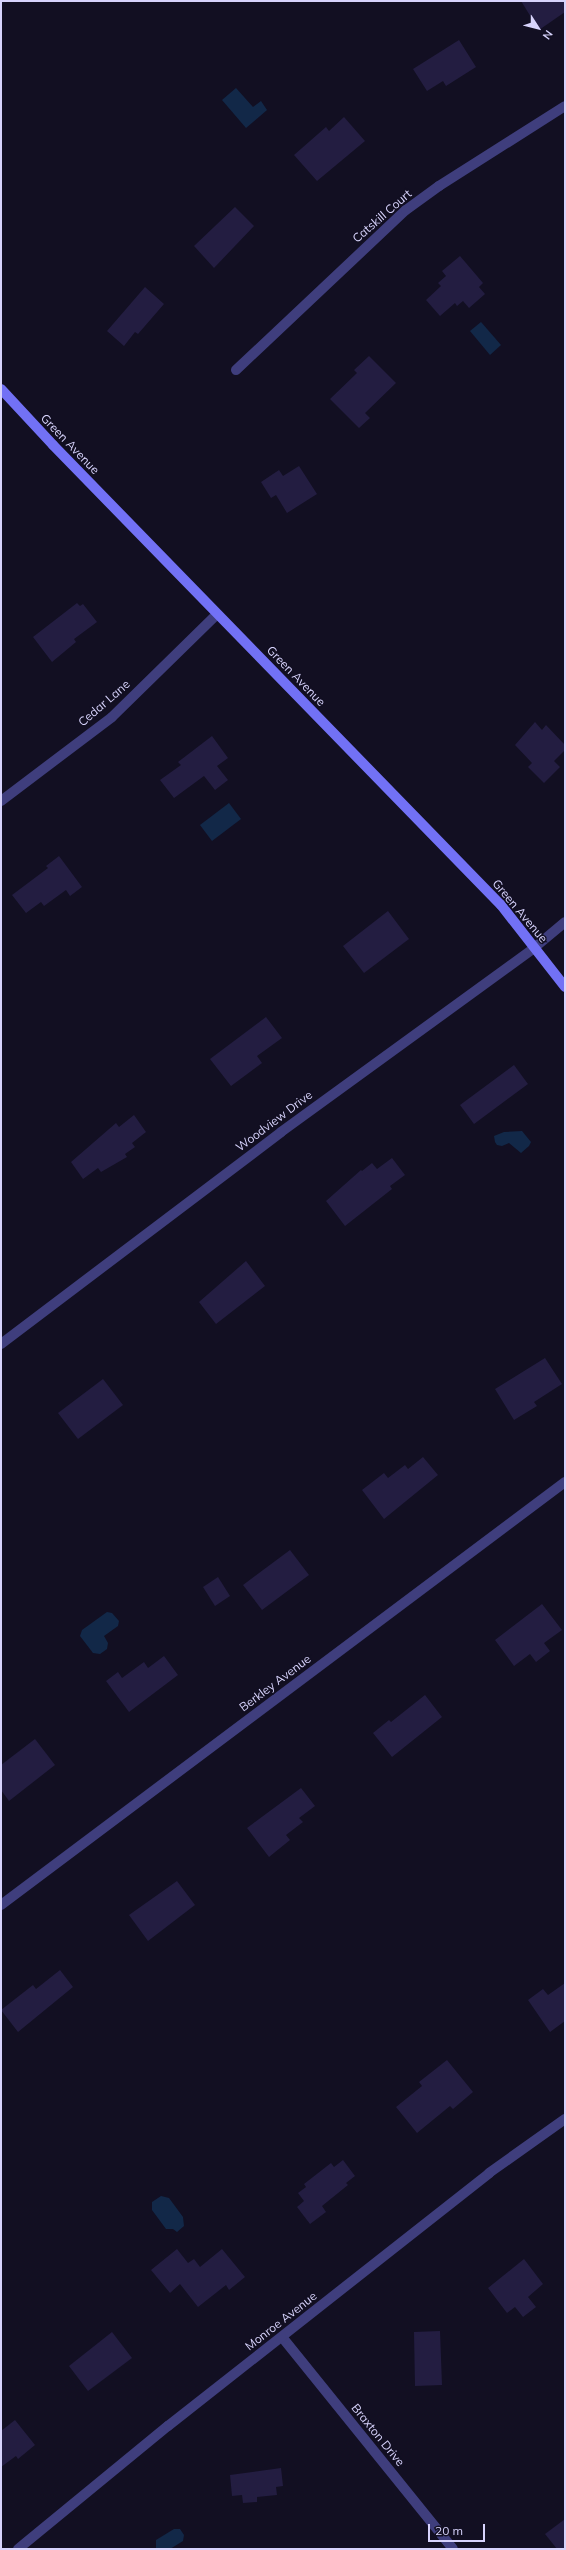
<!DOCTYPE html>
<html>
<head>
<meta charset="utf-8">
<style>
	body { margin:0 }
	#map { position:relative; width:566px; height:2550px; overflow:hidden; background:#120f22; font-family:Mulish,sans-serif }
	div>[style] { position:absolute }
	.water>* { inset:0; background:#122848 }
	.building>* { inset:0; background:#231d41 }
	.street>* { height:10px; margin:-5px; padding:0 5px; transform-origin:5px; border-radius:5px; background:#3f3e7d }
	.secondary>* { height:10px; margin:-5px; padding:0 5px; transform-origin:5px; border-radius:5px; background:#7271f5 }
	span { translate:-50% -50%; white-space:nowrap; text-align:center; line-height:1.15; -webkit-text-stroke:3px #120f22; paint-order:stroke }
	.street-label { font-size:12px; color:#d7d3fc }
	.frame { position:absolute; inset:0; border:2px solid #d7d3fc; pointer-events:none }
	.north { position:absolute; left:518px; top:8px; width:40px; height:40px; -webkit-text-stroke:3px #120f22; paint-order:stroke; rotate:126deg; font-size:11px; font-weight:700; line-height:16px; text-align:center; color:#d7d3fc }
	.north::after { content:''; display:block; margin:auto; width:14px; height:18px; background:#d7d3fc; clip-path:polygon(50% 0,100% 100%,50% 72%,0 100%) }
	.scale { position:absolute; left:428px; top:2524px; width:57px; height:18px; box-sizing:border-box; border:2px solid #d7d3fc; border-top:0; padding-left:5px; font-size:12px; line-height:14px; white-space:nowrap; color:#d7d3fc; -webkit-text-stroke:3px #120f22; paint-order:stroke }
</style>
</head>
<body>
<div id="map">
	<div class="water">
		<i style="clip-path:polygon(236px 88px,253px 107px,261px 101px,267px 110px,246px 128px,222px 100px)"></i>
		<i style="clip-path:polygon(481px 322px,501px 345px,490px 355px,470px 331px)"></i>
		<i style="clip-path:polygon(229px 803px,241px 819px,212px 841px,200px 825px)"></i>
		<i style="clip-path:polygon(522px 1131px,531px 1142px,529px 1146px,521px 1153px,509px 1143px,502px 1146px,497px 1145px,495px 1142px,494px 1136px,504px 1132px)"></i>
		<i style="clip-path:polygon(107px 1612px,112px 1613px,119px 1621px,118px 1626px,104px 1636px,108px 1643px,107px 1649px,100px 1654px,93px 1653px,80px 1636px,82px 1630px)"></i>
		<i style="clip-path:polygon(161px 2196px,169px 2198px,183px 2217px,184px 2226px,177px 2232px,173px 2229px,166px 2229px,152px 2210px,152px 2202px)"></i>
		<i style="clip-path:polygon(174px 2529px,180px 2529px,184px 2535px,183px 2541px,170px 2549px,156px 2549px,156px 2540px)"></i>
	</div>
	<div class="building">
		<i style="clip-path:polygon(521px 1px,565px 1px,565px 12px,539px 30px)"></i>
		<i style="clip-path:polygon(459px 40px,476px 67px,446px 86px,443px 81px,427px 91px,413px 69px)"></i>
		<i style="clip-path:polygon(344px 117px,365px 141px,317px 181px,294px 155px,326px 127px,329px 131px)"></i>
		<i style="clip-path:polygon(235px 207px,254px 226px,214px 268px,194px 246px)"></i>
		<i style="clip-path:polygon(460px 256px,483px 283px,479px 287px,485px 294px,469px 308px,463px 301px,457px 306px,455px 303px,440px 316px,426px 300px,441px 286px,438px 283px,446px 276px,442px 271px)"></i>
		<i style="clip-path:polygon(145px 287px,164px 304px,138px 334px,135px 332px,124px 346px,107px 331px)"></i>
		<i style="clip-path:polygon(369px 356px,396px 383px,365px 413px,370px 418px,359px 428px,330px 399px,357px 373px,354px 370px)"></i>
		<i style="clip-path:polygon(299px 466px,317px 494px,287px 513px,276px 495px,271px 498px,261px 482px,279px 470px,283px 476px)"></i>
		<i style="clip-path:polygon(77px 603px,80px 606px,83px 604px,97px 622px,74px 639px,76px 642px,52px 662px,33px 637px)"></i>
		<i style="clip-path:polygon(535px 722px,542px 730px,546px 725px,565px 745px,565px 750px,554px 761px,560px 767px,544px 783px,528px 767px,532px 763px,515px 745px)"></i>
		<i style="clip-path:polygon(212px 736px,228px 758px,217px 766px,228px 780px,215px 790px,204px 776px,174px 798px,160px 780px,181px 765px,178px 762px)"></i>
		<i style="clip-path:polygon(59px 856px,82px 887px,70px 896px,66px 890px,44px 906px,41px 902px,26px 913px,12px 895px,48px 868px,46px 866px)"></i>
		<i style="clip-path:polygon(388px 911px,409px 939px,364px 973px,343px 946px)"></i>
		<i style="clip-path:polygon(266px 1017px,282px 1038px,257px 1056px,262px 1063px,231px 1086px,210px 1059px)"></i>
		<i style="clip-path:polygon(514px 1065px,528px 1084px,474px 1124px,460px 1105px)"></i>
		<i style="clip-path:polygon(134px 1115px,146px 1132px,132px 1143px,135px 1147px,125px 1154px,127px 1157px,101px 1172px,98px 1168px,83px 1179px,71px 1162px,116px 1123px,119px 1127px)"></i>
		<i style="clip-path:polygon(392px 1158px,405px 1175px,390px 1186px,392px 1189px,345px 1226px,326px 1201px,361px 1170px,362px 1171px,372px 1163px,377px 1169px)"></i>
		<i style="clip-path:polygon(246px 1261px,265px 1286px,216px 1324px,199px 1302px)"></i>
		<i style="clip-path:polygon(545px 1358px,562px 1384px,534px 1402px,537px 1406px,514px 1420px,495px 1389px)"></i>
		<i style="clip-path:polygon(103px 1379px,123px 1405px,78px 1439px,58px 1413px)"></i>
		<i style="clip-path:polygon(423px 1457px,438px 1475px,384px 1519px,362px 1490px,384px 1473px,388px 1478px,405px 1465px,408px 1469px)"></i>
		<i style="clip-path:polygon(290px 1550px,309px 1575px,262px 1610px,243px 1585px)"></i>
		<i style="clip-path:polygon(218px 1577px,230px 1596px,215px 1606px,203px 1587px)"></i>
		<i style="clip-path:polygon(542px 1604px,562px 1630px,544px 1643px,550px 1651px,536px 1662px,530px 1654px,514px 1666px,495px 1640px)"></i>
		<i style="clip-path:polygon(164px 1656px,178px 1675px,129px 1712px,106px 1681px,118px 1672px,122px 1678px,144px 1662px,148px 1668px)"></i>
		<i style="clip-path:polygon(425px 1695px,442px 1717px,392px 1757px,373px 1733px,389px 1720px,391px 1722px)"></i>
		<i style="clip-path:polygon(35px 1739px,55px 1765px,9px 1801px,1px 1790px,1px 1765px)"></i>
		<i style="clip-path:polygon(301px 1788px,315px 1806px,299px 1818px,303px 1822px,286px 1835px,290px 1840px,269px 1857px,247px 1828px)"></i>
		<i style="clip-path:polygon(177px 1881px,195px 1905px,148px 1941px,129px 1915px)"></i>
		<i style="clip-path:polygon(60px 1970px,73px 1987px,18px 2032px,1px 2010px,33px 1985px,36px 1989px)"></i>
		<i style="clip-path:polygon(565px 1983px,565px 2021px,550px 2032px,528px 2000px,543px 1989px,548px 1995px)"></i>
		<i style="clip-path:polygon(447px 2060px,473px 2092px,453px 2109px,450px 2106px,417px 2133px,396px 2107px,422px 2086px,419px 2082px)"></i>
		<i style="clip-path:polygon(343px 2160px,355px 2176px,346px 2183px,348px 2185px,322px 2206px,326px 2212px,310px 2224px,297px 2207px,304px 2201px,298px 2193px,306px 2187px,304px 2184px,331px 2163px,334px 2167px)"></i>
		<i style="clip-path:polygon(177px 2249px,188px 2263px,194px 2259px,200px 2267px,222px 2249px,245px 2277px,229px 2290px,226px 2285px,198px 2307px,180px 2284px,170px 2293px,151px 2270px)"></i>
		<i style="clip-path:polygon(524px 2259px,543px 2284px,528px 2297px,536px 2307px,523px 2317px,515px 2307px,507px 2313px,488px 2288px)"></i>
		<i style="clip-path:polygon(440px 2331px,442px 2385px,415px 2386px,414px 2332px)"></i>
		<i style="clip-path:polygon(112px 2332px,132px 2358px,88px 2391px,69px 2366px)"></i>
		<i style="clip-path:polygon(15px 2420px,35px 2445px,18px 2459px,16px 2456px,1px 2467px,1px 2431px)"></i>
		<i style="clip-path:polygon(281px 2468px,283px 2486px,276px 2487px,277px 2495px,257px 2497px,257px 2502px,243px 2503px,242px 2495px,232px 2496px,230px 2475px)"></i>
		<i style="clip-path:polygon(565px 2519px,565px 2549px,557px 2549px,545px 2534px)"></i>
	</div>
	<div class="street">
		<i style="left:236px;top:370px;width:233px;rotate:-43.3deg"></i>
		<i style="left:406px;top:210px;width:41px;rotate:-36deg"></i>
		<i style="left:439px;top:186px;width:149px;rotate:-32.4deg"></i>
		<i style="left:1px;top:801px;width:139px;rotate:-37.1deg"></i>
		<i style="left:112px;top:717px;width:147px;rotate:-44.4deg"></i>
		<i style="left:1px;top:1344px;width:351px;rotate:-37.1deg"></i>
		<i style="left:281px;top:1132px;width:313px;rotate:-36deg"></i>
		<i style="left:534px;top:948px;width:40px;rotate:-40deg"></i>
		<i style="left:1px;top:1905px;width:705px;rotate:-36.87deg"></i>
		<i style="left:282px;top:2337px;width:272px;rotate:51.1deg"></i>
		<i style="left:18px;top:2549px;width:194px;rotate:-39.4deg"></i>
		<i style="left:168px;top:2426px;width:409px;rotate:-38.2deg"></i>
		<i style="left:489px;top:2173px;width:93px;rotate:-35.4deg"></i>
	</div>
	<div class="secondary">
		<i style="left:1px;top:389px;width:76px;rotate:47.1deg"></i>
		<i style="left:53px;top:445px;width:642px;rotate:45.76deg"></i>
		<i style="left:501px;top:905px;width:104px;rotate:52deg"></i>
	</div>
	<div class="street-label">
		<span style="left:382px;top:216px;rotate:-41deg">Catskill Court</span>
		<span style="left:70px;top:444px;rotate:46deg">Green Avenue</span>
		<span style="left:296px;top:676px;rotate:46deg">Green Avenue</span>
		<span style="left:104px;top:703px;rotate:-41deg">Cedar Lane</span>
		<span style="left:520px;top:911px;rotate:50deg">Green Avenue</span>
		<span style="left:274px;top:1121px;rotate:-37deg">Woodview Drive</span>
		<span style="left:275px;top:1683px;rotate:-37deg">Berkley Avenue</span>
		<span style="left:281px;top:2321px;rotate:-38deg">Monroe Avenue</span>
		<span style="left:378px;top:2435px;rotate:51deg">Braxton Drive</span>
	</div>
	<div class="frame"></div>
	<div class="north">N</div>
	<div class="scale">20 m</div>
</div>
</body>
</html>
